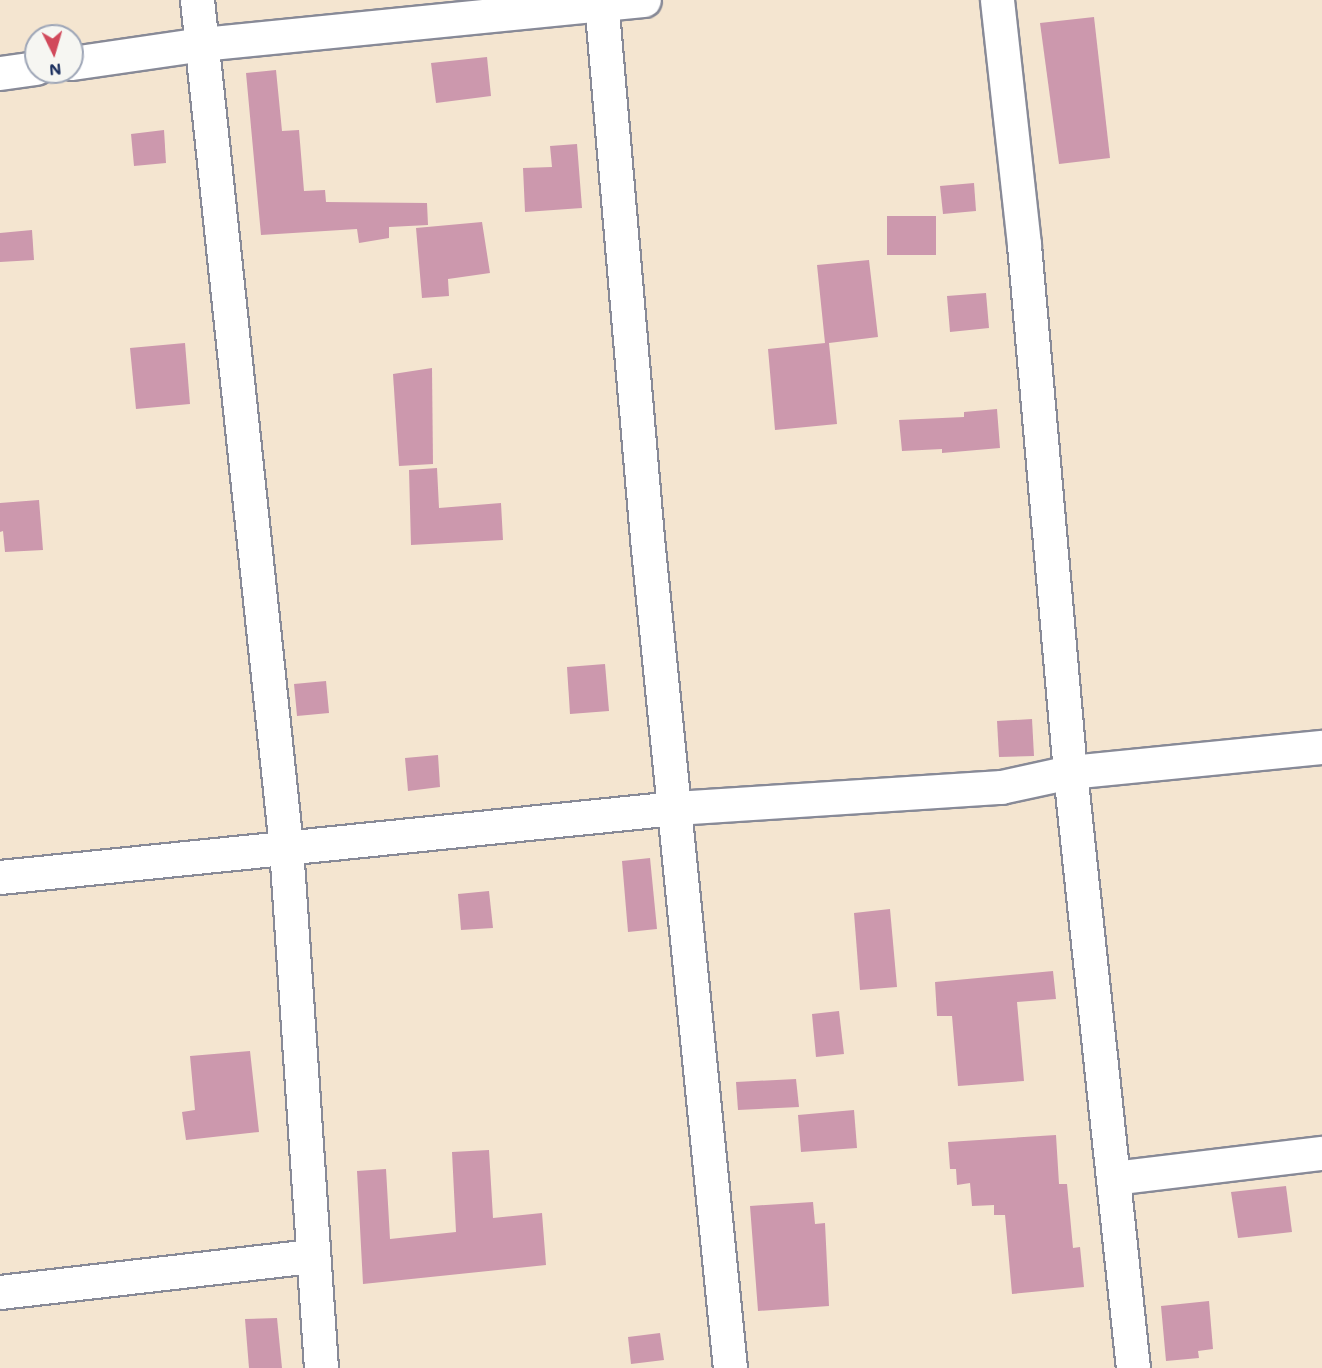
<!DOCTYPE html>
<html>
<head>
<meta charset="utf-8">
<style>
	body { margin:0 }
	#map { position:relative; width:1322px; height:1368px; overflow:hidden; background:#f4e5d0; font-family:Mali,sans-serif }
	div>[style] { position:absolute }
	.building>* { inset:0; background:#cc98ad }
	.roads { filter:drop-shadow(2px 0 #888a97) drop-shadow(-2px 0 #888a97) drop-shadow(0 2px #888a97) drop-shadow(0 -2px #888a97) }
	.minor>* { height:33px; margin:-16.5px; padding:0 16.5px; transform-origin:16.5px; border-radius:16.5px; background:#fff }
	span { translate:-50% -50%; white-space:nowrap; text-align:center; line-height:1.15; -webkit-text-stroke:6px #f6f6f2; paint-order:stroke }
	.north { position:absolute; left:24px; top:24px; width:60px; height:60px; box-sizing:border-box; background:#f6f6f2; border:2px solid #9ea6b7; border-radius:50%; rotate:175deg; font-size:16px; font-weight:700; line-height:24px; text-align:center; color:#1b2f5e }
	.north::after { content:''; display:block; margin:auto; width:21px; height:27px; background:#d1495b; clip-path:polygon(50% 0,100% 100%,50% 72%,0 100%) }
</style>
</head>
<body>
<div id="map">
	<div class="building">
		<i style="clip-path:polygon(1094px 17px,1110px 158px,1059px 164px,1040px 23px)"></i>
		<i style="clip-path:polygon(487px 57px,491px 96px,436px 103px,431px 63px)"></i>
		<i style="clip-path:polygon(276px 70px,282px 131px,299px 130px,304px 191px,325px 190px,326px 202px,427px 203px,428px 225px,389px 227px,389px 238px,359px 243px,357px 229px,261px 235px,246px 73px)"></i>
		<i style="clip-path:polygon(164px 130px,166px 163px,134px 166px,131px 134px)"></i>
		<i style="clip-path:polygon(577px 144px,582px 208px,525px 212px,523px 168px,552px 167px,550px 146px)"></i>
		<i style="clip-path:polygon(974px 183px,976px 211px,943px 214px,940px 186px)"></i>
		<i style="clip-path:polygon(887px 216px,936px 216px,936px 255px,887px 255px)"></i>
		<i style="clip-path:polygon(482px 222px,490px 273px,448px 279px,449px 296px,422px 298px,416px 228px)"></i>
		<i style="clip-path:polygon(32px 230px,34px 260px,0 262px,0 233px)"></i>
		<i style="clip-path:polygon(869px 260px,878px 337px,829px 343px,837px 424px,775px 430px,768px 349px,825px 343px,817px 265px)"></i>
		<i style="clip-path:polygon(986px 293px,989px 328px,950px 332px,947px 296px)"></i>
		<i style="clip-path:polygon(185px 343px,190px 404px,136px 409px,130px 348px)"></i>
		<i style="clip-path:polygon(432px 368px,433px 464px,399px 466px,393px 374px)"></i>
		<i style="clip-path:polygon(997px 409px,1000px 448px,942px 453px,942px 449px,902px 451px,899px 420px,964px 417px,964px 412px)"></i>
		<i style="clip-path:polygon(437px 468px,439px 508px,501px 503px,503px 540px,411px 545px,409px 470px)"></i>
		<i style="clip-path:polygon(39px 500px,43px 550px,5px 552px,3px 531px,0 532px,0 503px)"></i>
		<i style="clip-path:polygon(605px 664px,609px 711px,570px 714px,567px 667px)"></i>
		<i style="clip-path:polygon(326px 681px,329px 713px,297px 716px,294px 684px)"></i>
		<i style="clip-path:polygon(1032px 719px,1034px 756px,999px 757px,997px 721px)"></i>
		<i style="clip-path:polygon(438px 755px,440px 787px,408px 791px,405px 758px)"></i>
		<i style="clip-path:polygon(650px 858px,657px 929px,628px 932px,622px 861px)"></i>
		<i style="clip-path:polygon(489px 891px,493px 928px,461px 930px,458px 894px)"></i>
		<i style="clip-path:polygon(890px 909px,897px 987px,860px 990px,854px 913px)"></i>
		<i style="clip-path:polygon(1053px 971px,1056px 999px,1017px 1002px,1024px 1081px,958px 1086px,952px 1016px,937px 1016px,935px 982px)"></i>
		<i style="clip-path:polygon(839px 1011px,844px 1054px,816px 1057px,812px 1014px)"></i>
		<i style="clip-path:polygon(250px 1051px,259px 1132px,186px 1140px,182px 1112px,195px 1110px,190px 1056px)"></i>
		<i style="clip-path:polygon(796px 1079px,799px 1107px,738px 1110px,736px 1082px)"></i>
		<i style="clip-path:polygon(854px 1110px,857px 1148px,801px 1152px,798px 1115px)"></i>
		<i style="clip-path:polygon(1056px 1135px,1059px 1184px,1067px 1184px,1073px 1248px,1080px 1247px,1084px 1287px,1012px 1294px,1005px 1215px,994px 1215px,994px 1205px,972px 1206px,970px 1183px,957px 1185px,956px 1169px,950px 1169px,948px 1142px)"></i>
		<i style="clip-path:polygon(489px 1150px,493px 1218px,542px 1213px,546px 1265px,363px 1284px,357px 1171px,386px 1169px,390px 1239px,456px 1232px,452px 1152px)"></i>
		<i style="clip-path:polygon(1286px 1186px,1292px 1232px,1238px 1238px,1231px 1192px)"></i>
		<i style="clip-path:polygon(813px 1202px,815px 1224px,825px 1223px,829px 1306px,758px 1311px,750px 1206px)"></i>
		<i style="clip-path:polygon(1209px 1301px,1213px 1349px,1198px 1351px,1199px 1358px,1166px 1361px,1161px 1306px)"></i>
		<i style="clip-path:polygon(277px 1318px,282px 1368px,249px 1368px,245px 1319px)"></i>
		<i style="clip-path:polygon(660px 1333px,664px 1360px,631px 1364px,628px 1337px)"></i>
	</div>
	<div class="roads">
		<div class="minor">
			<i style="left:197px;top:0;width:852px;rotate:84deg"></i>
			<i style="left:286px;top:847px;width:522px;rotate:86.16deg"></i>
			<i style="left:601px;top:0;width:540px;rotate:85.11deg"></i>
			<i style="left:647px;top:538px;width:834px;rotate:84.29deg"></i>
			<i style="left:997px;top:0;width:246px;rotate:83.7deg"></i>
			<i style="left:1024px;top:245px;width:529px;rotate:85.01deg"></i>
			<i style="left:1070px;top:772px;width:599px;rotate:83.97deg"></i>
			<i style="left:72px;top:63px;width:131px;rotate:-8.3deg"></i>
			<i style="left:202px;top:44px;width:444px;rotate:-5.7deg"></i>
			<i style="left:0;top:73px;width:36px;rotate:-8deg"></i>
			<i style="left:0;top:877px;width:679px;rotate:-5.84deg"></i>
			<i style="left:675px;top:808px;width:327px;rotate:-3.7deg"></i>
			<i style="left:1001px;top:787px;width:71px;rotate:-12.3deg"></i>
			<i style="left:1070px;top:772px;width:253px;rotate:-5.7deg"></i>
			<i style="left:1114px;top:1178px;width:209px;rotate:-6.9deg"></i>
			<i style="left:0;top:1292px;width:312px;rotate:-6.6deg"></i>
		</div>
	</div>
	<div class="north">N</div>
</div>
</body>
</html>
